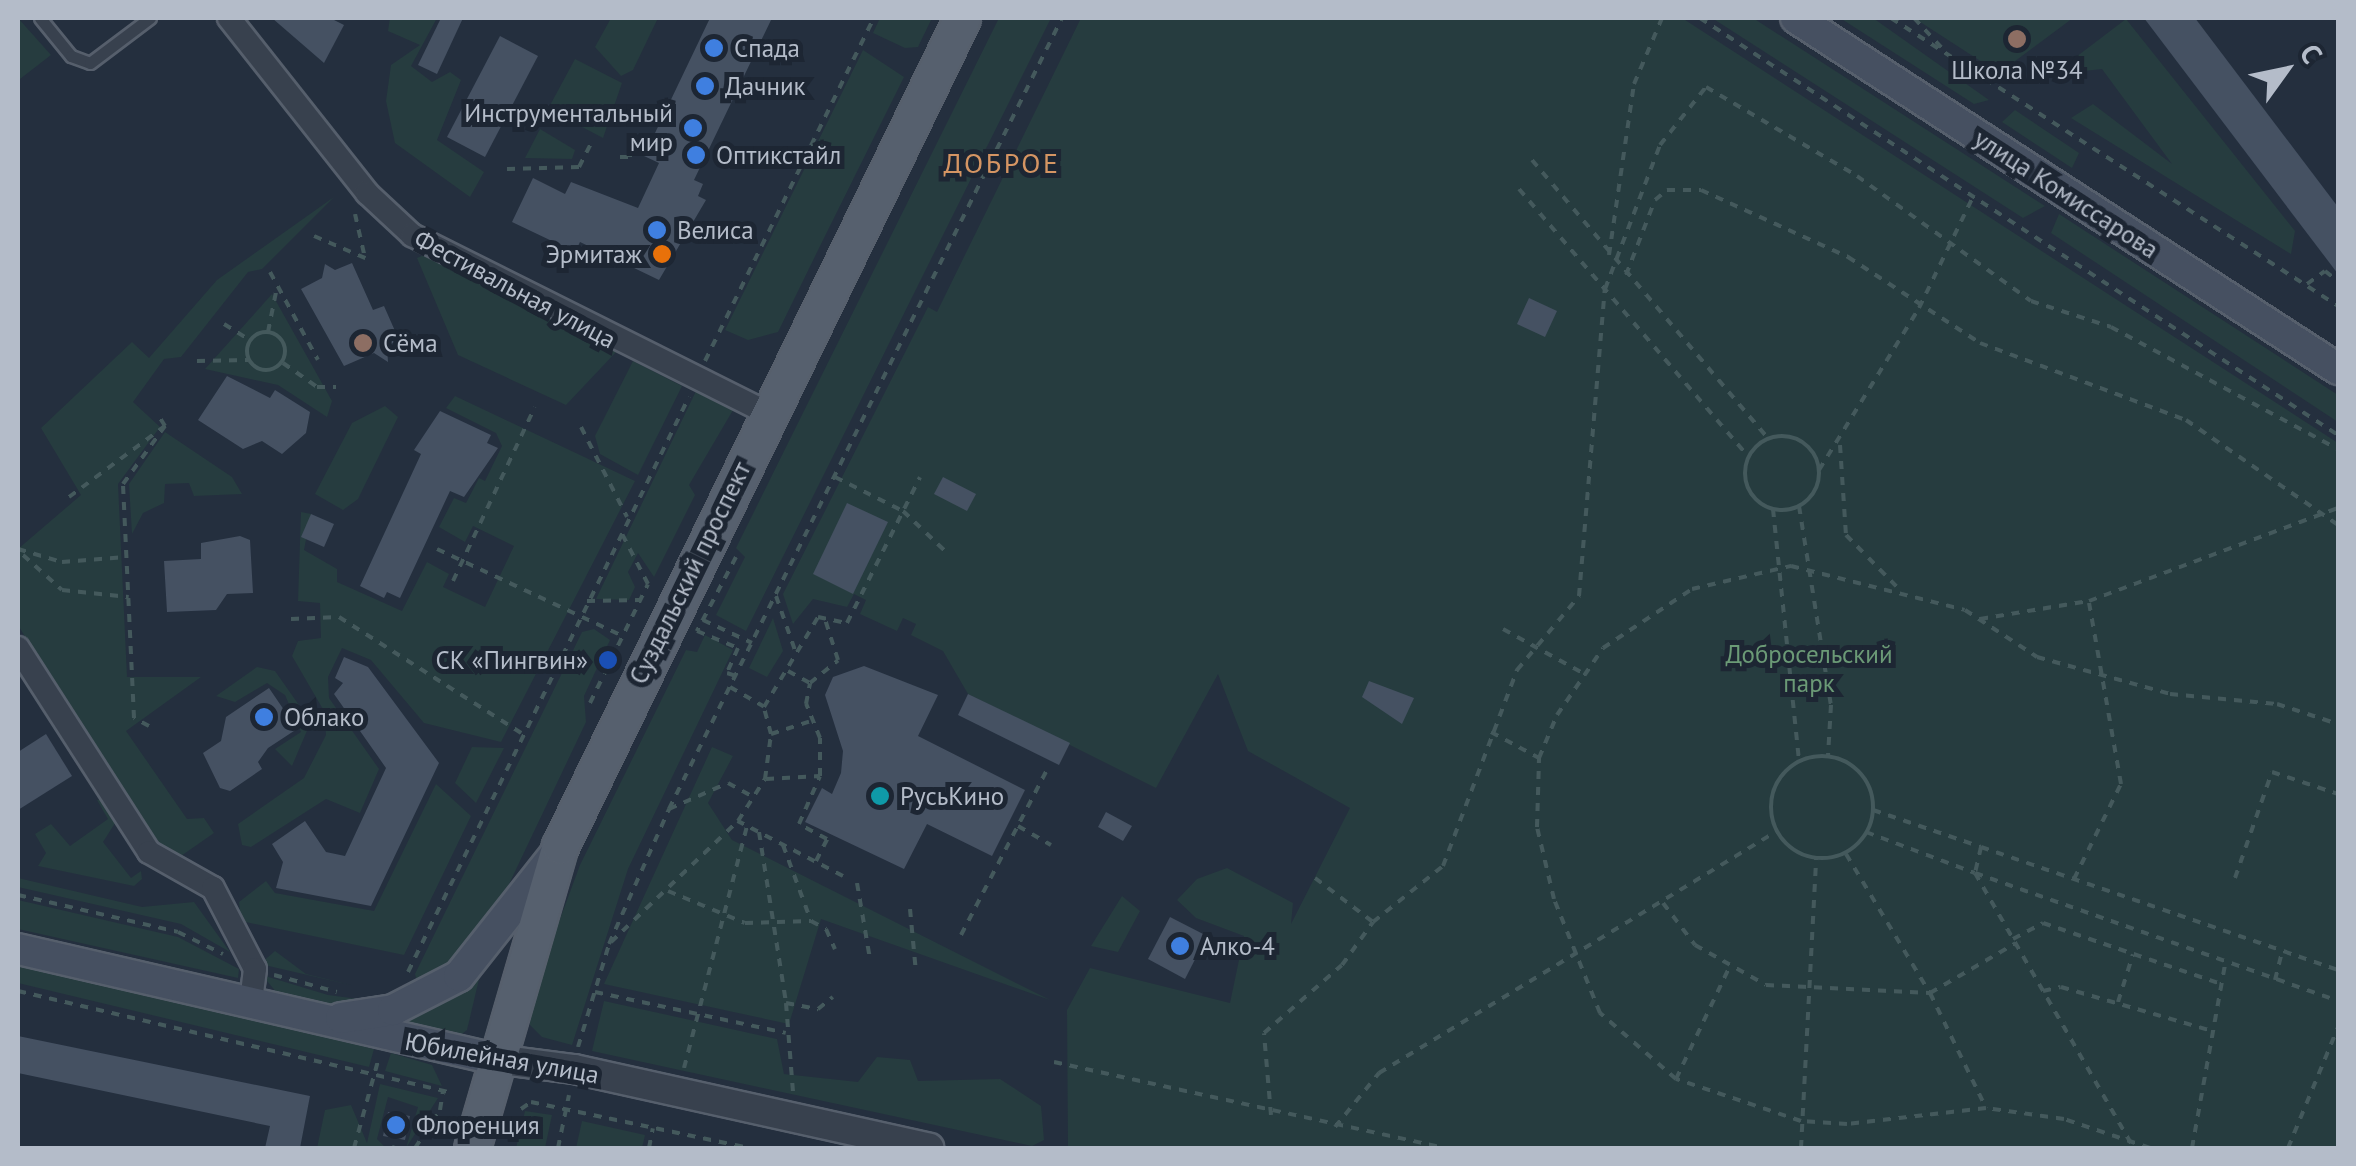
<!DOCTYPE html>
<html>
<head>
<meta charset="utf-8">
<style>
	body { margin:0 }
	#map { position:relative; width:2356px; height:1166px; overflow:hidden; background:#242f3e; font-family:"PT Sans",sans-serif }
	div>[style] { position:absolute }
	.green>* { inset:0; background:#263c3f }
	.building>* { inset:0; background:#455162 }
	.path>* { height:4px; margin-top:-2px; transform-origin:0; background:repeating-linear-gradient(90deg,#44595c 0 8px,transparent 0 16px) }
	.path>.ring { margin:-2px; padding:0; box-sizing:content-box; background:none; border:4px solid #44595c; border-radius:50% }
	.roads { filter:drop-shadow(2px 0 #565f6c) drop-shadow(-2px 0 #565f6c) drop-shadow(0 2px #565f6c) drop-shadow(0 -2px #565f6c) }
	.service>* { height:11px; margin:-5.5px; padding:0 5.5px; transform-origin:5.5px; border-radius:5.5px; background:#38414e }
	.minor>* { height:22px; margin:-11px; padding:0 11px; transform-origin:11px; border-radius:11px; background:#38414e }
	.tertiary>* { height:28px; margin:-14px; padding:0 14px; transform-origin:14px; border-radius:14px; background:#38414e }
	.secondary>* { height:30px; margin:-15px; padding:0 15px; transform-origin:15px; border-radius:15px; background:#465061 }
	.primary>* { height:35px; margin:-17.5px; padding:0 17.5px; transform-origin:17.5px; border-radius:17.5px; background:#56606e }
	.dots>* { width:28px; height:28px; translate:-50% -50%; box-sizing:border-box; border:5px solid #1d2633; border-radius:50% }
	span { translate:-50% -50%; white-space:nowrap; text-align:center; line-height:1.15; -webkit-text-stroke:10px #1d2633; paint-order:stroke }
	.poi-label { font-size:25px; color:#b4bcc9 }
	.left { translate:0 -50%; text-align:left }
	.right { translate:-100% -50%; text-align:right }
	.street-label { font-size:25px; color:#b4bcc9 }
	.park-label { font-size:25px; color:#6b9a76 }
	.neighbourhood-label { font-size:28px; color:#d59563; letter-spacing:2.5px }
	.frame { position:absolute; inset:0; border:20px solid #b4bcc9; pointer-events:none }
	.north { position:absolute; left:2236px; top:20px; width:100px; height:100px; -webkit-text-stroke:8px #1d2633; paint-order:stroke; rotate:57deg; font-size:28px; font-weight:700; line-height:40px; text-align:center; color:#b4bcc9 }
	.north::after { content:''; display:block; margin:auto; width:35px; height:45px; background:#b4bcc9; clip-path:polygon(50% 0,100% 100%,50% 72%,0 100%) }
</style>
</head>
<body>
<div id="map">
	<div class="green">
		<i style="clip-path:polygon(18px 18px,51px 55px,20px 79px,18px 75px)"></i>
		<i style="clip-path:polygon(390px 18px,437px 18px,411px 66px,432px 82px,450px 72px,461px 80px,437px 140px,484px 172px,470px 197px,395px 143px,386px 101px,391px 65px,420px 45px,388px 31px)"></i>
		<i style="clip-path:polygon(611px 18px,658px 18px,633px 70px,621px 76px,595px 47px)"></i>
		<i style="clip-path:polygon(880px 18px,932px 18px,918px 47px,905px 48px,873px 33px)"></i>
		<i style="clip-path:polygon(999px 18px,1051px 18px,746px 631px,716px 615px,745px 557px,736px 548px)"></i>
		<i style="clip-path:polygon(1081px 18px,1682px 18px,2338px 443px,2338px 1148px,1068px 1148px,1067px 1010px,1090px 968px,1230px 1003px,1244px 936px,1196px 918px,1177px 900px,1197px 879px,1227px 868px,1293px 903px,1291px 924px,1350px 808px,1248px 751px,1218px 674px,1156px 788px,968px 694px,943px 651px,911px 635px,916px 624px,903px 618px,897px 631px,860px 614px,866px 600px,854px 594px,847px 607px,813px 599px,793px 624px,783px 594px,928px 307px,937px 312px)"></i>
		<i style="clip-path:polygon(1712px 18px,1753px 18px,2045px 206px,2023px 218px)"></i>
		<i style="clip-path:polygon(1840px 18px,1873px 18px,1989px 100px,1974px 104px)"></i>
		<i style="clip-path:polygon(1914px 18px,2073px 18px,1999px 73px)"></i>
		<i style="clip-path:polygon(2126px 19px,2295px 231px,2291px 254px,2071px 118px,2093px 104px,2172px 164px,2102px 69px,2067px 73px,2072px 60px)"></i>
		<i style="clip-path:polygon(863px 50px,904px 77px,823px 240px,778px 332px,748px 340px,725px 330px)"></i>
		<i style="clip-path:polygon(575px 59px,622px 83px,603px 138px,548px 109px)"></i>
		<i style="clip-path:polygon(2015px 110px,2079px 153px,2072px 168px,2002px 122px)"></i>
		<i style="clip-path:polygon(540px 129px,575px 150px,572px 159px,525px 158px)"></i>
		<i style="clip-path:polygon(334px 197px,262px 269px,248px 272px,181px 357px,164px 359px,133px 402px,160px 427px,118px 484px,127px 677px,201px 677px,126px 731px,187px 819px,204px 818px,214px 833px,181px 856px,148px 841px,18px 625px,18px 549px,81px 495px,41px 428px,132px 342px,149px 358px,217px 280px)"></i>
		<i style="clip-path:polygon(2059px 214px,2338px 395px,2338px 422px,2051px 233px)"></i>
		<i style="clip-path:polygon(424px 255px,450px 264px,617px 351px,566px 405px,458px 355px,417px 258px)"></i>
		<i style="clip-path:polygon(272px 294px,332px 401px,327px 417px,278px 385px,205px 369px)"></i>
		<i style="clip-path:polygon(633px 361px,682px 386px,638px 475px,600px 454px,595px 436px)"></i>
		<i style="clip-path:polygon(697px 389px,736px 405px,689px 485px,695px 495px,654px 577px,638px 553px,628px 572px,635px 587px,629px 600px,596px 599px)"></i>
		<i style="clip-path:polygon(455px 396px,635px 481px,501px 742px,424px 723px,371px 660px,342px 648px,328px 677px,329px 698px,379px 769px,360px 813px,326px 799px,251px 847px,242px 845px,238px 824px,304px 778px,326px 735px,324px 711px,292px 656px,298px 641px,321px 638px,320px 603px,298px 601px,301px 512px,311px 514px,304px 550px,337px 569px,337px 582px,402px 611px,427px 562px,449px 574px,443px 587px,485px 607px,514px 546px,473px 526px,465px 542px,439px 527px,454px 498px,466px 503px,479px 478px,485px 481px,502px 446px,496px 433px,446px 408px)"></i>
		<i style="clip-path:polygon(385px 406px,398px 417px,358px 499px,343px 510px,315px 494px,352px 423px)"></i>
		<i style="clip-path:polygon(165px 432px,232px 477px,242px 494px,194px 496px,189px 483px,165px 484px,164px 503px,143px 513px,132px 534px,129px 484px)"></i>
		<i style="clip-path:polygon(773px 618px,783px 651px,767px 677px,749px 668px)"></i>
		<i style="clip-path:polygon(594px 629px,610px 640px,584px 696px,586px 722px,500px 903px,482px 919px,467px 955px,418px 986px,415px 974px,582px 632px)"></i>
		<i style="clip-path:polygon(705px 635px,733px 650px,628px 869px,572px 1045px,542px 1037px,530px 1025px,530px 1000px,580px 865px,686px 650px,697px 652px)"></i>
		<i style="clip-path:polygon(257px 667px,275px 671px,306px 715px,309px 726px,292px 766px,275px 749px,301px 732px,285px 695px,267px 683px,235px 702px,216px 696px)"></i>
		<i style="clip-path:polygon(472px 747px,504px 748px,476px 803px,455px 783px)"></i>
		<i style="clip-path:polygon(712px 747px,733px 756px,708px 803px,732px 840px,1050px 1000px,821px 919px,789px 1024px,604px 984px)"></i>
		<i style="clip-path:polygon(436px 784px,471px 816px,404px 955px,241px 921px,239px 902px,266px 881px,275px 893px,374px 911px)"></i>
		<i style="clip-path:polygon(103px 799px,117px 820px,103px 842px,131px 878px,141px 871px,142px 879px,134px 886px,38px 866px,46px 853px,35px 834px,51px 824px,70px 846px,108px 819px,97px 800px)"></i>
		<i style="clip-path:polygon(18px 878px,142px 907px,194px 902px,230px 952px,181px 924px,18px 887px)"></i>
		<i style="clip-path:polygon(1122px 896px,1140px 911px,1118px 952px,1091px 946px)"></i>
		<i style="clip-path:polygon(18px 900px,178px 937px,239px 969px,238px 978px,18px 929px)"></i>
		<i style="clip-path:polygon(275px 951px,306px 974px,355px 986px,260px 964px)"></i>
		<i style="clip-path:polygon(484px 958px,467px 1030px,458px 1037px,398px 1026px,400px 1014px)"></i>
		<i style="clip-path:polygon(18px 961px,374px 1049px,369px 1067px,18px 983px)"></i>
		<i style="clip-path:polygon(262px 975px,328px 995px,373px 1001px,345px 1008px,304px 1001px,277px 993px)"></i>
		<i style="clip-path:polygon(604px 1001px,777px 1039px,784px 1074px,858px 1082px,877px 1057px,910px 1060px,918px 1081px,1000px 1079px,1041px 1106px,1044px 1140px,1032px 1146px,592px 1051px)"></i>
		<i style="clip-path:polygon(391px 1053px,432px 1065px,442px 1086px,385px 1071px)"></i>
		<i style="clip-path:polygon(380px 1084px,438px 1098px,406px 1148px,418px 1107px,388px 1097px,377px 1139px,386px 1148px,317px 1148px,325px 1110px,351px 1105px,367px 1143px)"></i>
		<i style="clip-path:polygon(525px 1111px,552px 1115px,545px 1148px,516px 1148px)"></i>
		<i style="clip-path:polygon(582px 1121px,645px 1135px,642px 1148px,576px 1148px)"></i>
	</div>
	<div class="building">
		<i style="clip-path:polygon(272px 18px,330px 18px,344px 25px,324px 63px)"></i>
		<i style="clip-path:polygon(441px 18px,463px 18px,437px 74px,418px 65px)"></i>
		<i style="clip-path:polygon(710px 18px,772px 18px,694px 180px,703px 184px,698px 196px,706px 200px,659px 280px,580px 242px,575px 252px,512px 222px,533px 178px,565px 194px,571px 182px,638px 208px,659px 163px,644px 156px)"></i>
		<i style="clip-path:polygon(2144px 18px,2195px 18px,2338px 207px,2338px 274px)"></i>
		<i style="clip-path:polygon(500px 36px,538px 56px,485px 157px,447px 137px)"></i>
		<i style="clip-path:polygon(352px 263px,373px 310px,384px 306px,399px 340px,387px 346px,388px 362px,374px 353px,344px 366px,301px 289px,322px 278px,325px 264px,335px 270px)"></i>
		<i style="clip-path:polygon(1529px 298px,1557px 311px,1545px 337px,1517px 324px)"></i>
		<i style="clip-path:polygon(227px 376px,270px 398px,275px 390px,310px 412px,306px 433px,282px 454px,262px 441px,243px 449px,198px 420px)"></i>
		<i style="clip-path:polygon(440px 411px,491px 435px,487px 443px,498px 448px,464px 497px,450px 491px,400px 598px,387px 592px,384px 598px,360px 586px,421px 454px,414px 450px)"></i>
		<i style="clip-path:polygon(943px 477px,976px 494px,967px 511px,934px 494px)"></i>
		<i style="clip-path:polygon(847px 503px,888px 522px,853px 594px,813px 574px)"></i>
		<i style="clip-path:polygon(311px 514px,334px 524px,324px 547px,301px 537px)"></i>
		<i style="clip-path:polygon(240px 536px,250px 540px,253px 593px,227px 594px,216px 610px,167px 612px,164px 561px,201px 559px,201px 543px)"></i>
		<i style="clip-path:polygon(344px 657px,368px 667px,439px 763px,371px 906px,276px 888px,283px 862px,272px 844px,305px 821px,326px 852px,345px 856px,386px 768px,334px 694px,343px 683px,335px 678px)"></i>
		<i style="clip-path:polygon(864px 666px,938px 695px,918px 736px,1025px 790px,992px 856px,927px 824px,904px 869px,805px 822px,822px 788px,832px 794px,841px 773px,843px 751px,825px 695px,833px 677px)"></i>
		<i style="clip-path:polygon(1369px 681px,1414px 698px,1402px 724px,1362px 697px)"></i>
		<i style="clip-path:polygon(269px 688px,297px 729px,268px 748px,258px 762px,262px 769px,230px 791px,220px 788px,203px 753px,221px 741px,226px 717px)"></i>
		<i style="clip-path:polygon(968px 694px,1070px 743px,1059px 765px,958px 715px)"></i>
		<i style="clip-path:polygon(46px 734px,72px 776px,18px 810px,18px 752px)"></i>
		<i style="clip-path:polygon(1106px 812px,1132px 826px,1123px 841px,1098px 827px)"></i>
		<i style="clip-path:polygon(1170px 917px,1207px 936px,1185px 979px,1148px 959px)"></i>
		<i style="clip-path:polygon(18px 1036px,310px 1096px,300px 1148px,265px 1148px,270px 1126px,18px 1073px)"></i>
		<i style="clip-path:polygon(388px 1112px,410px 1116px,405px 1140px,383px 1136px)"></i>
	</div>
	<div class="path">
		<i style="left:1700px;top:18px;width:762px;rotate:33.17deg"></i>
		<i style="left:1891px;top:18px;width:532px;rotate:32.79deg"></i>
		<i style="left:1914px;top:18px;width:40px;rotate:47deg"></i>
		<i style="left:620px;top:157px;width:10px"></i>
		<i style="left:630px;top:157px;width:23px;rotate:-88deg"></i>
		<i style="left:1532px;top:160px;width:365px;rotate:49.7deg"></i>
		<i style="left:507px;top:169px;width:72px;rotate:-1.6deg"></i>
		<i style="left:579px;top:167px;width:28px;rotate:-63deg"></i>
		<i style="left:1519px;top:189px;width:353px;rotate:49.4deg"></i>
		<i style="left:355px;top:214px;width:45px;rotate:77.2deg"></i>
		<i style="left:314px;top:236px;width:56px;rotate:23.3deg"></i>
		<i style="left:1609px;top:255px;width:173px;rotate:-81.7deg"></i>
		<i style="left:1634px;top:84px;width:72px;rotate:-67deg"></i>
		<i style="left:270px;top:272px;width:100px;rotate:61.4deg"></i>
		<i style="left:1626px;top:275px;width:80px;rotate:-68.9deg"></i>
		<i style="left:1655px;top:200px;width:16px;rotate:-40deg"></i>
		<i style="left:1667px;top:190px;width:34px"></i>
		<i style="left:1701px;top:190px;width:162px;rotate:24.5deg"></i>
		<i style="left:1848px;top:257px;width:158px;rotate:33.1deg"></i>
		<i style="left:1980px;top:343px;width:220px;rotate:20.5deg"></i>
		<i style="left:2186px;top:420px;width:185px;rotate:34.6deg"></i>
		<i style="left:2307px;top:284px;width:22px;rotate:-36deg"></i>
		<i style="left:2325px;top:271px;width:16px;rotate:38deg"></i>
		<i style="left:224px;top:324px;width:31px;rotate:32deg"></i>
		<i class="ring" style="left:247px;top:332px;width:34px;height:34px"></i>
		<i style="left:268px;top:332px;width:46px;rotate:-78.7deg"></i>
		<i style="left:197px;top:361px;width:51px;rotate:-1.1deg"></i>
		<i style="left:705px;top:361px;width:382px;rotate:-63.8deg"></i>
		<i style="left:283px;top:363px;width:42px;rotate:35.2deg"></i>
		<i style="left:317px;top:387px;width:19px"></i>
		<i style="left:581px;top:427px;width:101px;rotate:62.9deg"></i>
		<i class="ring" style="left:1745px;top:436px;width:70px;height:70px"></i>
		<i style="left:1840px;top:445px;width:90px;rotate:86.2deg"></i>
		<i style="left:1846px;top:535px;width:80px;rotate:45.5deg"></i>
		<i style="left:1819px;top:470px;width:190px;rotate:-58.3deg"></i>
		<i style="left:1919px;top:308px;width:123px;rotate:-64.1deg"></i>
		<i style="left:835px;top:477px;width:76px;rotate:26.6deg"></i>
		<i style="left:903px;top:511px;width:57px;rotate:43.6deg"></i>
		<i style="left:69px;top:497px;width:119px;rotate:-36.5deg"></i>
		<i style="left:1799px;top:506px;width:202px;rotate:80.9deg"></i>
		<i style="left:1831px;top:705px;width:51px;rotate:93.4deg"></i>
		<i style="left:1773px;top:509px;width:253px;rotate:84.1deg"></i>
		<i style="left:18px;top:549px;width:46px;rotate:16.5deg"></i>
		<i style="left:62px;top:562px;width:64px;rotate:-4.5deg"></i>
		<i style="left:437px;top:549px;width:205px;rotate:25.1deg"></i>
		<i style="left:23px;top:555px;width:52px;rotate:41.9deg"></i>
		<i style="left:62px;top:590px;width:67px;rotate:6deg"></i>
		<i style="left:736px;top:557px;width:84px;rotate:117.8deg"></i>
		<i style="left:697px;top:631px;width:44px;rotate:22.5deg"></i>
		<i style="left:738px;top:648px;width:27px;rotate:114deg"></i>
		<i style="left:727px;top:673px;width:9px;rotate:18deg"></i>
		<i style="left:453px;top:581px;width:192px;rotate:-64.8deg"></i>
		<i style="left:776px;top:596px;width:60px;rotate:70.7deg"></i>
		<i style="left:587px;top:601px;width:53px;rotate:-1.1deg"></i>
		<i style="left:291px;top:619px;width:48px;rotate:-2.4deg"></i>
		<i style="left:339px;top:617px;width:216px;rotate:32.5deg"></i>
		<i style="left:1980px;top:619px;width:110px;rotate:-9.4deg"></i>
		<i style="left:2089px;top:601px;width:266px;rotate:-20.5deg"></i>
		<i style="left:703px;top:620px;width:54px;rotate:25.1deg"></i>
		<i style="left:1503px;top:629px;width:89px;rotate:28.9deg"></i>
		<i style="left:788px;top:671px;width:25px;rotate:29deg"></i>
		<i style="left:730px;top:687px;width:39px;rotate:30deg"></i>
		<i style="left:590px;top:703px;width:132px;rotate:-64deg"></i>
		<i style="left:648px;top:584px;width:59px;rotate:-117.4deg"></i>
		<i style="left:149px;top:726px;width:17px;rotate:-152deg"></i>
		<i style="left:134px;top:718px;width:234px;rotate:-92.7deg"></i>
		<i style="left:123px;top:484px;width:72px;rotate:-54.1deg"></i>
		<i style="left:165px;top:426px;width:13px;rotate:-122deg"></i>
		<i style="left:1491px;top:732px;width:55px;rotate:28.4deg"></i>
		<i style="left:771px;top:734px;width:40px;rotate:-18deg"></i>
		<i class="ring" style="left:1771px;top:756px;width:98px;height:98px"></i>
		<i style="left:766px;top:779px;width:54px;rotate:-3.2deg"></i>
		<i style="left:820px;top:776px;width:38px;rotate:-90deg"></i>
		<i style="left:820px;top:738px;width:37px;rotate:-112deg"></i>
		<i style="left:806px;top:704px;width:21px;rotate:-79deg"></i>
		<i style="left:810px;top:683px;width:36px;rotate:-39deg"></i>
		<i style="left:838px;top:660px;width:46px;rotate:-107.7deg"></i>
		<i style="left:669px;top:809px;width:64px;rotate:-23.8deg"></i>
		<i style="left:728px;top:783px;width:29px;rotate:29deg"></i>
		<i style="left:1873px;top:810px;width:114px;rotate:18.9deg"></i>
		<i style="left:1981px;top:847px;width:27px;rotate:103deg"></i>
		<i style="left:1975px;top:873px;width:385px;rotate:19.4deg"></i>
		<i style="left:1018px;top:826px;width:38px;rotate:30deg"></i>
		<i style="left:759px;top:832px;width:173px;rotate:81deg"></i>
		<i style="left:786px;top:1003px;width:33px;rotate:11deg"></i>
		<i style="left:818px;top:1009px;width:19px;rotate:-39deg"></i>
		<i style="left:1866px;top:832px;width:116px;rotate:20.6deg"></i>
		<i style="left:1975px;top:873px;width:318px;rotate:60deg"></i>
		<i style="left:783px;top:845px;width:81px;rotate:69.8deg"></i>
		<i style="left:811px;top:921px;width:17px;rotate:28deg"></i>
		<i style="left:826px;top:929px;width:22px;rotate:66deg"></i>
		<i style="left:1981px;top:847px;width:378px;rotate:19deg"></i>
		<i style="left:1846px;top:854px;width:162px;rotate:58.9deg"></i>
		<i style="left:1930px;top:993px;width:128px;rotate:64deg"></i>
		<i style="left:816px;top:861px;width:25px;rotate:-63deg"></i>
		<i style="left:827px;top:839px;width:32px;rotate:-152deg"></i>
		<i style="left:799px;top:824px;width:52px;rotate:-66.4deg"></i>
		<i style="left:843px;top:876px;width:119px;rotate:-152.4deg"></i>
		<i style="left:738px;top:821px;width:50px;rotate:-57.3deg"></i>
		<i style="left:765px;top:779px;width:45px;rotate:-82.4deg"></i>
		<i style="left:771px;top:734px;width:28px;rotate:-105deg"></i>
		<i style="left:764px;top:707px;width:105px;rotate:-59deg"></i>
		<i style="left:818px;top:617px;width:30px;rotate:12deg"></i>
		<i style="left:847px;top:623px;width:163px;rotate:-63.4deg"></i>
		<i style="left:1315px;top:878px;width:73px;rotate:37.2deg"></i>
		<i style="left:2235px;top:878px;width:112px;rotate:-70.8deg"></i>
		<i style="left:2272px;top:772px;width:70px;rotate:18.4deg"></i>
		<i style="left:2074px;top:879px;width:106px;rotate:-63.7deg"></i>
		<i style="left:2121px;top:784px;width:184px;rotate:-100deg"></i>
		<i style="left:857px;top:883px;width:77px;rotate:80.3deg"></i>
		<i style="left:668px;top:891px;width:83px;rotate:22.6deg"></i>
		<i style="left:745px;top:923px;width:66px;rotate:-1.7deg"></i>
		<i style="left:18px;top:895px;width:164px;rotate:13deg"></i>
		<i style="left:178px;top:932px;width:50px;rotate:26.1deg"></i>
		<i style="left:1663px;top:903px;width:53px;rotate:52.7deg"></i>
		<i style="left:1695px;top:945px;width:81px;rotate:29.4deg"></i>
		<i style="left:1766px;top:985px;width:164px;rotate:2.8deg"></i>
		<i style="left:1930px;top:993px;width:99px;rotate:-30.2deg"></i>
		<i style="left:910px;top:909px;width:63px;rotate:84.6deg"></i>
		<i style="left:961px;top:935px;width:184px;rotate:-62.5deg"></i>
		<i style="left:2013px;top:939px;width:34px;rotate:-28deg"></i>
		<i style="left:2043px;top:923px;width:188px;rotate:18.9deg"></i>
		<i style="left:611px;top:942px;width:175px;rotate:-43.6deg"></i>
		<i style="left:408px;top:972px;width:640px;rotate:-63.96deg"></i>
		<i style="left:274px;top:975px;width:65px;rotate:15.1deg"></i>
		<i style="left:2275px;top:980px;width:30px;rotate:-76deg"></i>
		<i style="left:18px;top:991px;width:446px;rotate:13.2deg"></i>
		<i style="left:2043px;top:991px;width:18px;rotate:-13deg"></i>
		<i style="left:2061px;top:987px;width:157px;rotate:16.2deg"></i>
		<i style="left:595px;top:992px;width:195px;rotate:12.1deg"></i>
		<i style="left:2118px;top:1002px;width:50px;rotate:-72.6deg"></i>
		<i style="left:786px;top:1003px;width:89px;rotate:85.5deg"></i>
		<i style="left:578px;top:1047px;width:108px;rotate:-73.2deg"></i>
		<i style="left:609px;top:944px;width:148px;rotate:-66deg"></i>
		<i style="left:669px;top:809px;width:883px;rotate:-63.58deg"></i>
		<i style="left:1054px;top:1062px;width:401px;rotate:12.4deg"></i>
		<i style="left:684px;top:1068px;width:250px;rotate:-75.4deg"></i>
		<i style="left:1676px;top:1079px;width:121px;rotate:-64.5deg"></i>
		<i style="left:521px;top:1109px;width:12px;rotate:-35deg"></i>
		<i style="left:531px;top:1102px;width:223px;rotate:11.9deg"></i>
		<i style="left:1271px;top:1115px;width:82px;rotate:-94.9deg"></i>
		<i style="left:1264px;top:1033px;width:103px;rotate:-41.1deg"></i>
		<i style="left:1342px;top:965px;width:53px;rotate:-54.2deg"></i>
		<i style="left:1373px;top:922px;width:90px;rotate:-38.7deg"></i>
		<i style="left:1443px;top:866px;width:210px;rotate:-69.3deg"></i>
		<i style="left:1517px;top:670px;width:97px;rotate:-50deg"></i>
		<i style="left:1579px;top:596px;width:308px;rotate:-85.2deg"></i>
		<i style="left:1605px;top:289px;width:154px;rotate:-69.1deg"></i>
		<i style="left:1660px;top:145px;width:74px;rotate:-51.6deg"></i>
		<i style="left:1706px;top:87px;width:175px;rotate:30.5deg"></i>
		<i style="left:1857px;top:176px;width:214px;rotate:35.7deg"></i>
		<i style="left:2031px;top:301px;width:84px;rotate:18deg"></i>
		<i style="left:2111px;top:327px;width:258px;rotate:28.3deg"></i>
		<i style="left:1335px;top:1127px;width:70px;rotate:-50.8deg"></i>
		<i style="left:1379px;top:1073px;width:466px;rotate:-31.3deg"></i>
		<i style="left:392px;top:1147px;width:3px;rotate:18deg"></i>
		<i style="left:354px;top:1148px;width:94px;rotate:-74.6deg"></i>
		<i style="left:415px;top:1148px;width:45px;rotate:-56.7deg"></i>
		<i style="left:440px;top:1110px;width:19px;rotate:-81deg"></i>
		<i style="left:558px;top:1148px;width:54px;rotate:-78.3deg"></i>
		<i style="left:649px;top:1148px;width:20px;rotate:-79deg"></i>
		<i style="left:1801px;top:1148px;width:290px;rotate:-87deg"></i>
		<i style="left:2150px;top:1148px;width:91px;rotate:-161.4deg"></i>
		<i style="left:2064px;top:1119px;width:79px;rotate:-172deg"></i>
		<i style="left:1986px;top:1108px;width:140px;rotate:173.4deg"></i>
		<i style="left:1847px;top:1124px;width:46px;rotate:-176.3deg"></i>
		<i style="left:1801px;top:1121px;width:132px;rotate:-161.4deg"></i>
		<i style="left:1676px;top:1079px;width:101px;rotate:-139deg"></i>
		<i style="left:1600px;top:1013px;width:123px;rotate:-112deg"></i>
		<i style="left:1554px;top:899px;width:74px;rotate:-103.3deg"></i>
		<i style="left:1537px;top:827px;width:69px;rotate:-88.3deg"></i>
		<i style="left:1539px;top:758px;width:47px;rotate:-67.3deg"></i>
		<i style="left:1557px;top:715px;width:81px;rotate:-55.5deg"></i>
		<i style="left:1603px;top:648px;width:107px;rotate:-33.5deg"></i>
		<i style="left:1692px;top:589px;width:102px;rotate:-13.1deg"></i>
		<i style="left:1791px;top:566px;width:179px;rotate:14.2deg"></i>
		<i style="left:1965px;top:610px;width:86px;rotate:33.1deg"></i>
		<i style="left:2037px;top:657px;width:138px;rotate:15.5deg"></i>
		<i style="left:2170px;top:694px;width:107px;rotate:5.3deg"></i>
		<i style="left:2277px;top:704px;width:64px;rotate:18.2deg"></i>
		<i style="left:2192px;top:1148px;width:186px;rotate:-79.8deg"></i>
		<i style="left:2288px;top:1148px;width:131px;rotate:-67.5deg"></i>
	</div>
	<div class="roads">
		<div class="service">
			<i style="left:40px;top:18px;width:49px;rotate:50.8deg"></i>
			<i style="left:71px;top:56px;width:20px;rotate:20deg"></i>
			<i style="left:90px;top:63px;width:75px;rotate:-36.9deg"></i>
		</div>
		<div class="minor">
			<i style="left:229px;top:18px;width:223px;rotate:51.7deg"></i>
			<i style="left:367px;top:193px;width:62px;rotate:43deg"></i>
			<i style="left:412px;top:235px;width:398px;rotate:26.6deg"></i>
			<i style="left:18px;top:648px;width:242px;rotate:57.3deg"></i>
			<i style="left:149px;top:852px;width:73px;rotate:29.4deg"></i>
			<i style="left:213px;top:888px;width:91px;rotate:62.6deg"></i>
			<i style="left:255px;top:969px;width:33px;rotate:97deg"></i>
		</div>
		<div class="tertiary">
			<i style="left:495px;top:1059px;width:80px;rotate:7.2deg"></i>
			<i style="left:574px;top:1069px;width:364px;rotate:12.5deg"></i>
		</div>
		<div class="secondary">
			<i style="left:1796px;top:18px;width:646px;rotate:32.93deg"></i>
			<i style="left:18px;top:949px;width:490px;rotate:13deg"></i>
			<i style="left:341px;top:1018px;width:53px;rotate:-8.7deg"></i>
			<i style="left:393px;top:1010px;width:74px;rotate:-27.3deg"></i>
			<i style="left:459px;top:976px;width:152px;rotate:-51.7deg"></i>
		</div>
		<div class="primary">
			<i style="left:472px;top:1148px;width:315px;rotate:-73.8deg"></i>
			<i style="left:560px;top:846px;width:920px;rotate:-64.1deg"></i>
		</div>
	</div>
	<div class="dots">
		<i style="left:2017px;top:39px;background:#8d6e63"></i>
		<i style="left:714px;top:48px;background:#3f7fe0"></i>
		<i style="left:705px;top:86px;background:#3f7fe0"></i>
		<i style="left:693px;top:128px;background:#3f7fe0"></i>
		<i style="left:696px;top:155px;background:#3f7fe0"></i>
		<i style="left:657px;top:230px;background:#3f7fe0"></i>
		<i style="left:662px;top:254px;background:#e8710a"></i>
		<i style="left:363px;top:343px;background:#8d6e63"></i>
		<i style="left:608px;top:660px;background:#1a4fb4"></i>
		<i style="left:264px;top:717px;background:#3f7fe0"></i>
		<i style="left:880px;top:796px;background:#0f9aa8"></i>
		<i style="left:1180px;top:946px;background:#3f7fe0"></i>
		<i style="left:396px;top:1125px;background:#3f7fe0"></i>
	</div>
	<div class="poi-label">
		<span class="left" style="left:734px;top:48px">Спада</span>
		<span style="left:2017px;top:70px">Школа №34</span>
		<span class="left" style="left:725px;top:86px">Дачник</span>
		<span class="right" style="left:673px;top:128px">Инструментальный<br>мир</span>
		<span class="left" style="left:716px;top:155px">Оптикстайл</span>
		<span class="left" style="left:677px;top:230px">Велиса</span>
		<span class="right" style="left:642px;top:254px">Эрмитаж</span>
		<span class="left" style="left:383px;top:343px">Сёма</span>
		<span class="right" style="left:588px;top:660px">СК «Пингвин»</span>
		<span class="left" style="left:284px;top:717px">Облако</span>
		<span class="left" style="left:900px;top:796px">РусьКино</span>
		<span class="left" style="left:1200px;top:946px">Алко-4</span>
		<span class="left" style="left:416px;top:1125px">Флоренция</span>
	</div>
	<div class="street-label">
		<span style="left:2066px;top:194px;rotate:33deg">улица Комиссарова</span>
		<span style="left:515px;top:289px;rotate:28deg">Фестивальная улица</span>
		<span style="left:690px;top:573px;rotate:-64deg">Суздальский проспект</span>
		<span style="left:502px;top:1058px;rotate:10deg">Юбилейная улица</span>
	</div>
	<div class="park-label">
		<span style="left:1809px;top:669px">Добросельский<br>парк</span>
	</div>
	<div class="neighbourhood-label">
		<span style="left:1002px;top:163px">ДОБРОЕ</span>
	</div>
	<div class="frame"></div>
	<div class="north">С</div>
</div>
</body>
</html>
